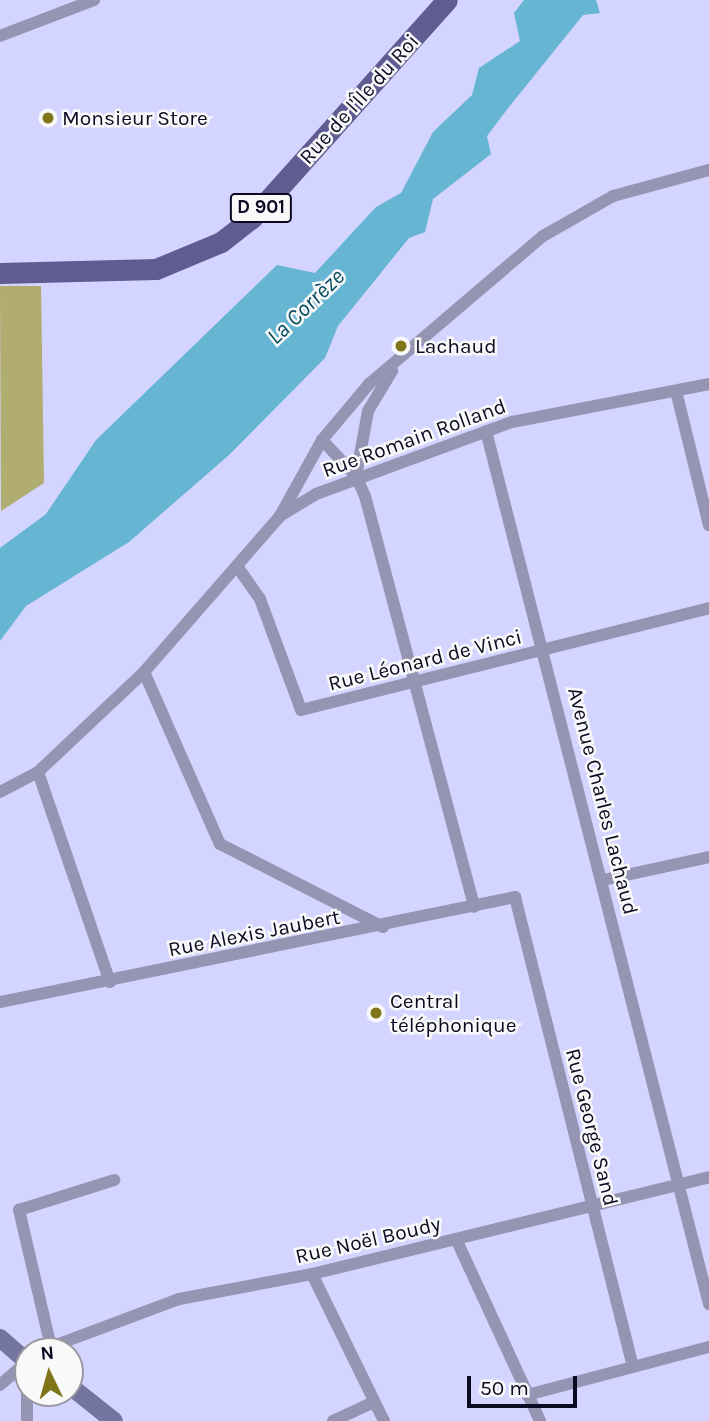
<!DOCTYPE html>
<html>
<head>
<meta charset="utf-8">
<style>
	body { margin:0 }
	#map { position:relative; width:709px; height:1421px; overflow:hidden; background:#d3d4ff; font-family:Karla,sans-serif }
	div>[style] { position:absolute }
	.green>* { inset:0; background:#b1ac6f }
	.water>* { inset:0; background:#66b5d2 }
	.street>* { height:12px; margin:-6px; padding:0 6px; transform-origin:6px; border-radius:6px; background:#9595b3 }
	.secondary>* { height:18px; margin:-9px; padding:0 9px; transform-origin:9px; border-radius:9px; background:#7474a0 }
	.primary>* { height:21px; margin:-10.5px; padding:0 10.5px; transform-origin:10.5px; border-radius:10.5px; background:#5e5c91 }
	.dots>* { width:19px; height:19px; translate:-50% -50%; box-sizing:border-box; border:4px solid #f9f9f9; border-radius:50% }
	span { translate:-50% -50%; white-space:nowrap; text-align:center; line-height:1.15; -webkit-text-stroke:5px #f9f9f9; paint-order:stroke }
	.shield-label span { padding:2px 5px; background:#f9f9f9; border:2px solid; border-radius:5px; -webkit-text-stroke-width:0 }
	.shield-label { font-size:19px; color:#0c0a22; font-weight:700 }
	.street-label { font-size:21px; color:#0c0a22 }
	.poi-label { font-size:21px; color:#0c0a22 }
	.left { translate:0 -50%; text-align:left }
	.water-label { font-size:23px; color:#064d62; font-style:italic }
	.north { position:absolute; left:14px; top:1337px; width:70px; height:70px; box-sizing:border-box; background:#f9f9f9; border:2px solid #9a99a3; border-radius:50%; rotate:355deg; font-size:19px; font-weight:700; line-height:28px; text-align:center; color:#0c0a22 }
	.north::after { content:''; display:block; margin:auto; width:24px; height:32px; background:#7e7619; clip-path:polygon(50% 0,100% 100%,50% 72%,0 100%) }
	.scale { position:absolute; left:467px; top:1376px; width:110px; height:32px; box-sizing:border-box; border:4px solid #0c0a22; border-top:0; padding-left:9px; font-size:21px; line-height:24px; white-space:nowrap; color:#0c0a22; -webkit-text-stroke:5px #f9f9f9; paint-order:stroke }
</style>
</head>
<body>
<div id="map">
	<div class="green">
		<i style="clip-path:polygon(0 286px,41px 286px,44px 483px,1px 511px)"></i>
	</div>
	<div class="water">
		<i style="clip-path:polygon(524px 0,596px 0,600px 13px,583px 15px,509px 107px,487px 136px,491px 154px,433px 199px,425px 232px,409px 238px,338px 326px,325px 358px,229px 455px,129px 542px,26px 606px,0 641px,0 548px,46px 514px,96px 440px,277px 265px,315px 273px,376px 207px,401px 193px,433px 132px,472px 95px,479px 68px,520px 41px,514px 13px)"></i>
	</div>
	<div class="street">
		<i style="left:0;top:36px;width:101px;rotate:-21deg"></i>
		<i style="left:676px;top:391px;width:138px;rotate:76.2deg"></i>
		<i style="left:486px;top:431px;width:901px;rotate:75.67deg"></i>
		<i style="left:322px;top:440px;width:50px;rotate:46.6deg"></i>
		<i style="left:356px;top:476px;width:22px;rotate:66deg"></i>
		<i style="left:365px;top:496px;width:425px;rotate:75.1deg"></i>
		<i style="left:356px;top:476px;width:66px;rotate:-79.5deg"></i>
		<i style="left:368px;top:411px;width:47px;rotate:-59deg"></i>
		<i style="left:280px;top:516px;width:87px;rotate:-61.1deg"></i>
		<i style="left:322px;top:440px;width:73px;rotate:-50deg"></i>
		<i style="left:369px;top:384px;width:228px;rotate:-40.4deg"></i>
		<i style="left:543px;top:236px;width:81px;rotate:-29.7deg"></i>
		<i style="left:613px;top:196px;width:99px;rotate:-15.2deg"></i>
		<i style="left:239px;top:569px;width:37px;rotate:55deg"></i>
		<i style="left:260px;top:599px;width:118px;rotate:69.7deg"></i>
		<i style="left:301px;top:710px;width:421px;rotate:-14deg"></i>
		<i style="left:144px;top:672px;width:188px;rotate:66.2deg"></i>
		<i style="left:220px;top:844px;width:183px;rotate:27deg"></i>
		<i style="left:38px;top:772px;width:222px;rotate:71.1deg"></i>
		<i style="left:0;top:792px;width:43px;rotate:-27.8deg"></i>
		<i style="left:38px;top:772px;width:146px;rotate:-43.3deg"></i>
		<i style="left:144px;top:672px;width:207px;rotate:-48.9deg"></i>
		<i style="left:280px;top:516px;width:42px;rotate:-31.4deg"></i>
		<i style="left:316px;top:494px;width:209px;rotate:-20.2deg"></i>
		<i style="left:512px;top:422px;width:201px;rotate:-10.9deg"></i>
		<i style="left:603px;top:880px;width:108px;rotate:-12.2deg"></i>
		<i style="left:0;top:1002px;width:526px;rotate:-11.52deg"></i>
		<i style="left:515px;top:897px;width:484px;rotate:75.9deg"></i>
		<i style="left:456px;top:1239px;width:200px;rotate:65.2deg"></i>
		<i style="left:312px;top:1274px;width:164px;rotate:63.9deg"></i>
		<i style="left:50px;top:1343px;width:137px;rotate:-103.1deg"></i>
		<i style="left:19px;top:1210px;width:100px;rotate:-17.5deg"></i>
		<i style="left:40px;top:1351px;width:148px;rotate:-20.5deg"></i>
		<i style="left:179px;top:1299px;width:135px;rotate:-10.6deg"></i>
		<i style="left:312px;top:1274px;width:409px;rotate:-13.7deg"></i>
		<i style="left:0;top:1385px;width:37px;rotate:-41deg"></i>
		<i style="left:527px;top:1395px;width:188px;rotate:-14.8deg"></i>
		<i style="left:27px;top:1421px;width:60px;rotate:-90deg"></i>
		<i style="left:333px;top:1421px;width:45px;rotate:-24.9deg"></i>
	</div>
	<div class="secondary">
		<i style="left:0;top:1338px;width:37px;rotate:41deg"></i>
		<i style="left:70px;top:1386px;width:56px;rotate:38.5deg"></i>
	</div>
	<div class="primary">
		<i style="left:0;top:273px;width:156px;rotate:-1.5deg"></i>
		<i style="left:156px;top:269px;width:70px;rotate:-22.6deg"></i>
		<i style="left:221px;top:242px;width:39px;rotate:-38deg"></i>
		<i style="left:252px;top:218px;width:292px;rotate:-48.2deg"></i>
	</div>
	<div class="dots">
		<i style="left:48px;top:118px;background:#7e7619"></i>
		<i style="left:401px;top:346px;background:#7e7619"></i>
		<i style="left:376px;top:1013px;background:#7e7619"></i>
	</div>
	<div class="shield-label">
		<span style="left:261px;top:208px">D 901</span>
	</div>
	<div class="street-label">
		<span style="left:359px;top:99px;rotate:-48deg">Rue de l'Île du Roi</span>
		<span style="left:414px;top:438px;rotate:-20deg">Rue Romain Rolland</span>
		<span style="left:425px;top:660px;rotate:-14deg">Rue Léonard de Vinci</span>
		<span style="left:603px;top:801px;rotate:76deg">Avenue Charles Lachaud</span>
		<span style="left:254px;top:933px;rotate:-11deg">Rue Alexis Jaubert</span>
		<span style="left:592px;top:1127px;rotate:76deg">Rue George Sand</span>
		<span style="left:368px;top:1240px;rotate:-13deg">Rue Noël Boudy</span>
	</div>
	<div class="poi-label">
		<span class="left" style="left:62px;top:118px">Monsieur Store</span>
		<span class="left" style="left:415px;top:346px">Lachaud</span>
		<span class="left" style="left:390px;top:1013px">Central<br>téléphonique</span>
	</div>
	<div class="water-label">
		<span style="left:306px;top:307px;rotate:-44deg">La Corrèze</span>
	</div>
	<div class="north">N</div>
	<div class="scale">50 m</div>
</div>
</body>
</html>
